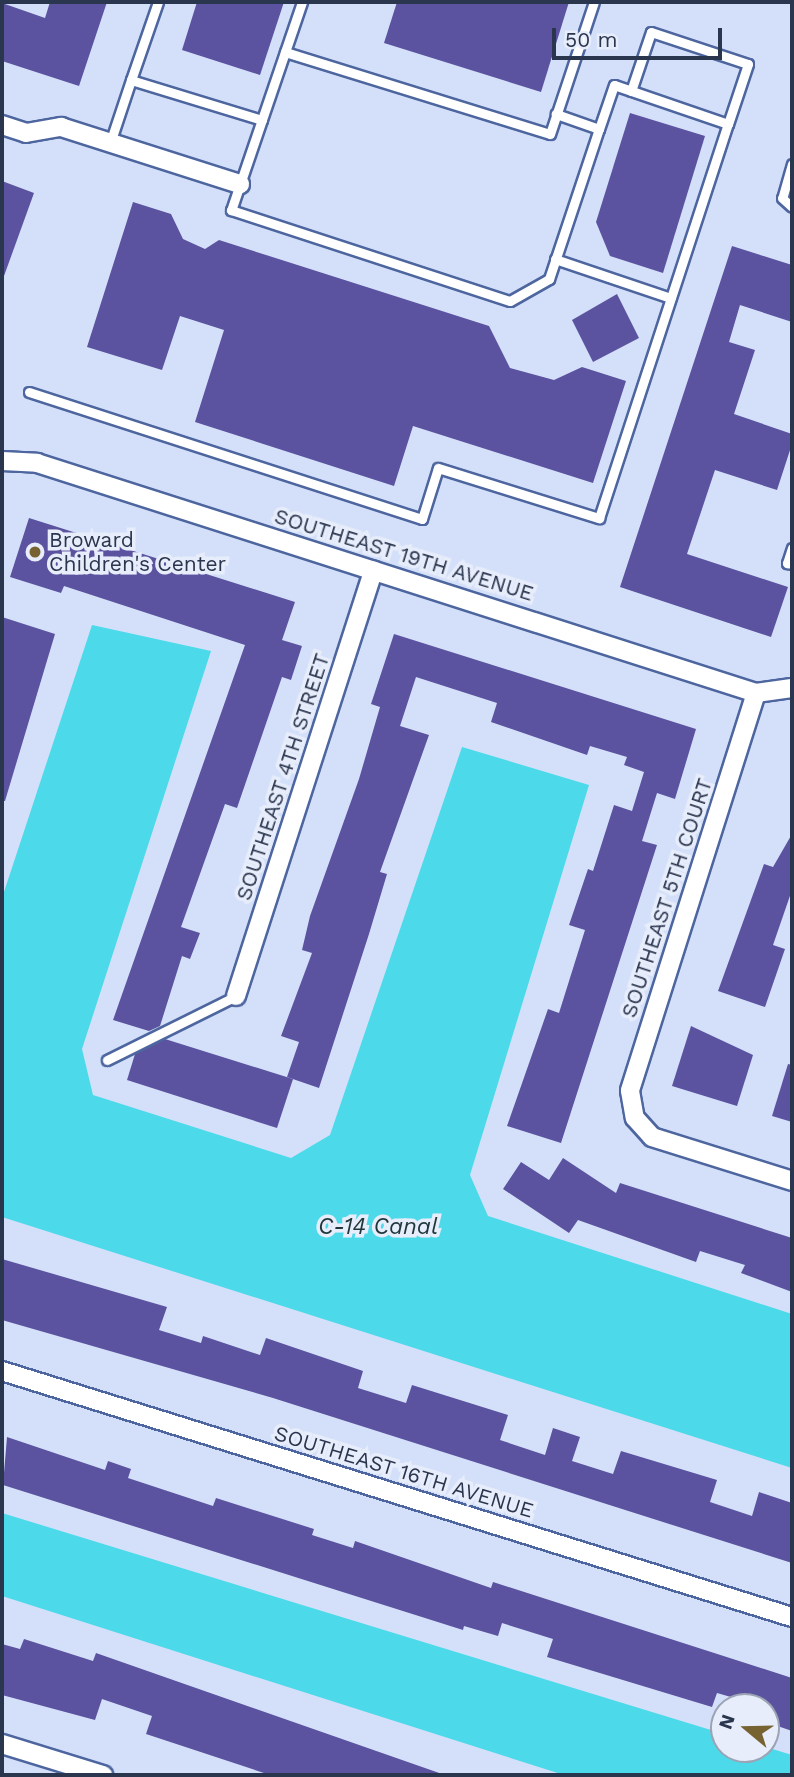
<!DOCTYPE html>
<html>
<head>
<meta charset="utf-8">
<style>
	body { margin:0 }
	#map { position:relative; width:794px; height:1777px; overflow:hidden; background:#d4e0fa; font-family:"Work Sans",sans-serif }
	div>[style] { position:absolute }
	.water>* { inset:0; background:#4cd9e9 }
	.building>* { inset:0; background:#5b539f }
	.roads { filter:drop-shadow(2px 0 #4e669f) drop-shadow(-2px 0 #4e669f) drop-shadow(0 2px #4e669f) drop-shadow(0 -2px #4e669f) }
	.service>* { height:9px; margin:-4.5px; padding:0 4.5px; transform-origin:4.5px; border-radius:4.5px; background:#fff }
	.minor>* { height:18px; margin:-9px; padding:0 9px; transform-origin:9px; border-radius:9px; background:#fff }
	.dots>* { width:19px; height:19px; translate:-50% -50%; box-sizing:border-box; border:4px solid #e7edfa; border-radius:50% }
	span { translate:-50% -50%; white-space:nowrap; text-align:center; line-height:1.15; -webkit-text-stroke:7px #e7edfa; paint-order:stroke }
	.poi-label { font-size:21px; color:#2a354e }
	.left { translate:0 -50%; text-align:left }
	.street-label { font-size:21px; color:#2a354e }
	.water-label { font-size:23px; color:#1e3639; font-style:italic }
	.frame { position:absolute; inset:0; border:4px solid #2a354e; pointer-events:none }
	.north { position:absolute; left:710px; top:1693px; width:70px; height:70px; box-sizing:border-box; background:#e7edfa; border:2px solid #9ba3b5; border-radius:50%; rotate:289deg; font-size:19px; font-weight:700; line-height:28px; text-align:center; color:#2a354e }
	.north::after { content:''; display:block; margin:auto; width:24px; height:32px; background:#776231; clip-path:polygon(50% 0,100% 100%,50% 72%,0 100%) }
	.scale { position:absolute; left:552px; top:28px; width:170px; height:32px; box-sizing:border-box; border:4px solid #2a354e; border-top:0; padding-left:9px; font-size:21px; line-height:24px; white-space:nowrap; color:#2a354e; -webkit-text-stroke:5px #e7edfa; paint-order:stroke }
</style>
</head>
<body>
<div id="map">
	<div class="water">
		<i style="clip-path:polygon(92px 625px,211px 651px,82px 1049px,93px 1095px,291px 1158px,330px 1135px,462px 747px,589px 785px,470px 1175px,488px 1216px,792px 1314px,792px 1468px,2px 1217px,2px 898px)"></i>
		<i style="clip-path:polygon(2px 1513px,724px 1734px,724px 1749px,766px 1747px,792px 1755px,792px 1775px,564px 1775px,2px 1596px)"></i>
	</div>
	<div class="building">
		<i style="clip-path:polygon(50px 2px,107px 2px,79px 86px,2px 61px,2px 3px,45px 18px)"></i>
		<i style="clip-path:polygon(197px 2px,284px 2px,260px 75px,182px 50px)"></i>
		<i style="clip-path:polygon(397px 2px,569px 2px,541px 92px,384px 43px)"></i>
		<i style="clip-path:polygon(630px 113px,705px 136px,663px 273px,610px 256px,596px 222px)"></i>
		<i style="clip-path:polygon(2px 181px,34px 193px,4px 276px,2px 276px)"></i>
		<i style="clip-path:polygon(133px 202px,171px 214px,183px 239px,205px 249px,219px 240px,489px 326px,510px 368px,554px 380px,582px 367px,626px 381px,593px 483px,413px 426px,394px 486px,195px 422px,224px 330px,180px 316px,162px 370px,87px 347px)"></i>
		<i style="clip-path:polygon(732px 246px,792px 265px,792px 322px,740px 305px,729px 342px,755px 350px,734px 414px,792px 434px,792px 444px,777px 490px,715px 470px,687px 554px,788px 587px,771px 637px,620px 587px)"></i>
		<i style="clip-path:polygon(617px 294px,639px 338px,593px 362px,572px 320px)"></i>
		<i style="clip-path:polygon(29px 518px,295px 602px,282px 640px,302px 646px,291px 680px,282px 677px,237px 808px,225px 804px,181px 927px,200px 933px,190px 959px,182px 956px,160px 1026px,149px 1031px,113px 1020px,245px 645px,64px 586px,61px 593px,10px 577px)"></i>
		<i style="clip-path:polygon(2px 617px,55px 634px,5px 801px,2px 801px)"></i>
		<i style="clip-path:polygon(394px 634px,696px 729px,675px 799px,657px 793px,642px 841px,657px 845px,561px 1143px,507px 1126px,548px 1009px,559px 1013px,585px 930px,569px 925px,588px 869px,593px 871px,614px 805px,632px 811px,644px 772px,624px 765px,627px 757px,590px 746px,587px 755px,491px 722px,497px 703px,416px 677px,400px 726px,429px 735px,380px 872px,387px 874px,369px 934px,319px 1088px,287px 1077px,299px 1042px,281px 1036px,312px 953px,302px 950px,310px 916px,359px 779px,380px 707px,371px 704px)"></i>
		<i style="clip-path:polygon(792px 834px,792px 890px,773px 945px,785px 949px,765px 1007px,718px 991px,764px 864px,773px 867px)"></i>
		<i style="clip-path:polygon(691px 1026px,753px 1055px,737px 1106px,672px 1086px)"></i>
		<i style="clip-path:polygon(165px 1039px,293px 1079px,277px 1128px,127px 1080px,135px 1054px)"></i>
		<i style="clip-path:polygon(788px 1064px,792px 1065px,792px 1122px,772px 1116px)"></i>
		<i style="clip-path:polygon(563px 1158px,616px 1193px,620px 1183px,792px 1238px,792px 1292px,741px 1273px,745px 1265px,700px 1251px,696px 1262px,578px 1220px,569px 1233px,503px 1189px,521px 1162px,549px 1180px)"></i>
		<i style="clip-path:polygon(2px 1259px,167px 1307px,159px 1330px,201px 1343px,203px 1336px,260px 1355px,266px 1338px,363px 1371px,358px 1388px,406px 1403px,412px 1385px,508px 1415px,500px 1440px,545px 1455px,553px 1428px,580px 1437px,572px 1461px,613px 1474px,621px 1451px,717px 1480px,710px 1502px,752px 1516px,759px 1492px,792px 1503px,792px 1563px,273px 1398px,2px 1320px)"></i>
		<i style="clip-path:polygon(7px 1437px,105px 1470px,108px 1461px,131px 1469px,128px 1478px,213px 1506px,216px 1498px,314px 1529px,312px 1535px,353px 1548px,355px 1541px,491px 1588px,493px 1582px,792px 1678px,792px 1731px,766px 1722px,766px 1707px,717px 1693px,712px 1707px,547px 1657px,553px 1639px,502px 1623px,498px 1636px,464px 1626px,463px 1630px,3px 1485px)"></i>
		<i style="clip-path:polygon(24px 1639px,93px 1661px,96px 1653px,445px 1775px,270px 1775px,146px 1734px,152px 1716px,102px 1699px,95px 1720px,2px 1695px,2px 1644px,20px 1649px)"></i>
	</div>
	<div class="roads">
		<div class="service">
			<i style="left:302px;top:2px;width:220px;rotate:108.8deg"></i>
			<i style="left:231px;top:210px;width:293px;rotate:18.1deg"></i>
			<i style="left:510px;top:301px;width:45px;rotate:-29.4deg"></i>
			<i style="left:549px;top:279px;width:158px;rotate:-71.6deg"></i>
			<i style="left:599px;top:129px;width:46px;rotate:-160.8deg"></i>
			<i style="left:285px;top:52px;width:277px;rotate:17.2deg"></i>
			<i style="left:550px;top:134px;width:139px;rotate:-71.6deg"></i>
			<i style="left:131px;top:80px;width:83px;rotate:-70.9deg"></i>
			<i style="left:631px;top:91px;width:62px;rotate:-71.3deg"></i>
			<i style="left:651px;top:32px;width:102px;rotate:18.3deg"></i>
			<i style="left:748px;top:64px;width:63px;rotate:108.4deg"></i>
			<i style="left:110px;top:143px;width:66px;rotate:-71.6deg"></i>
			<i style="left:131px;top:80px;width:137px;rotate:17deg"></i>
			<i style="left:792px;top:164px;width:35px;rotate:106deg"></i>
			<i style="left:782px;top:198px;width:13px;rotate:42deg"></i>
			<i style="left:555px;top:259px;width:122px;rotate:18.6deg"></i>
			<i style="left:29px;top:392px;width:413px;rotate:17.9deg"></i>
			<i style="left:422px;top:519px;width:53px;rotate:-72.6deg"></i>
			<i style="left:438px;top:468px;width:169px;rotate:17.3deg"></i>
			<i style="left:599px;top:518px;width:415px;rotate:-71.9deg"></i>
			<i style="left:728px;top:124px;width:120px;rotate:-161.1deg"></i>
			<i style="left:614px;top:85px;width:46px;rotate:108.8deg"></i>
			<i style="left:792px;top:548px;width:16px;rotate:108deg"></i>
			<i style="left:787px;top:563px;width:5px;rotate:11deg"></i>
			<i style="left:107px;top:1060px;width:144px;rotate:-26.4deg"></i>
		</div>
		<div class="minor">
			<i style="left:2px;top:125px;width:25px;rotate:18deg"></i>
			<i style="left:26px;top:133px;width:36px;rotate:-10deg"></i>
			<i style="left:61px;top:127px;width:188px;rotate:17.7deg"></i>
			<i style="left:2px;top:461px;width:35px;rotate:3deg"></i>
			<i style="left:37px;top:463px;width:755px;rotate:17.74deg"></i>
			<i style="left:756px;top:693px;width:36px;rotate:-8deg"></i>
			<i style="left:756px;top:693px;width:417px;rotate:107.6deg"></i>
			<i style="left:630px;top:1091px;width:27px;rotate:80deg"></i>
			<i style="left:635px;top:1118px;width:25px;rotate:48deg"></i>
			<i style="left:652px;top:1137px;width:147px;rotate:17.4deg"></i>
			<i style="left:236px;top:996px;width:447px;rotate:-72.1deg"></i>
			<i style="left:2px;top:1371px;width:827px;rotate:17.3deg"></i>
			<i style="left:2px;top:1744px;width:106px;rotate:17.1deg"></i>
		</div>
	</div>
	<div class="dots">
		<i style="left:35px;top:552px;background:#776231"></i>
	</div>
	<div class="poi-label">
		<span class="left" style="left:49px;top:552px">Broward<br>Children's Center</span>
	</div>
	<div class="street-label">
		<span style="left:404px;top:555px;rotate:17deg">SOUTHEAST 19TH AVENUE</span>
		<span style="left:283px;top:777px;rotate:-72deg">SOUTHEAST 4TH STREET</span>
		<span style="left:667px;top:898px;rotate:-72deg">SOUTHEAST 5TH COURT</span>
		<span style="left:404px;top:1472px;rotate:17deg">SOUTHEAST 16TH AVENUE</span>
	</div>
	<div class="water-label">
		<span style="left:378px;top:1227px">C-14 Canal</span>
	</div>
	<div class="frame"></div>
	<div class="north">N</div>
	<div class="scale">50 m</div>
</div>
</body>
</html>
